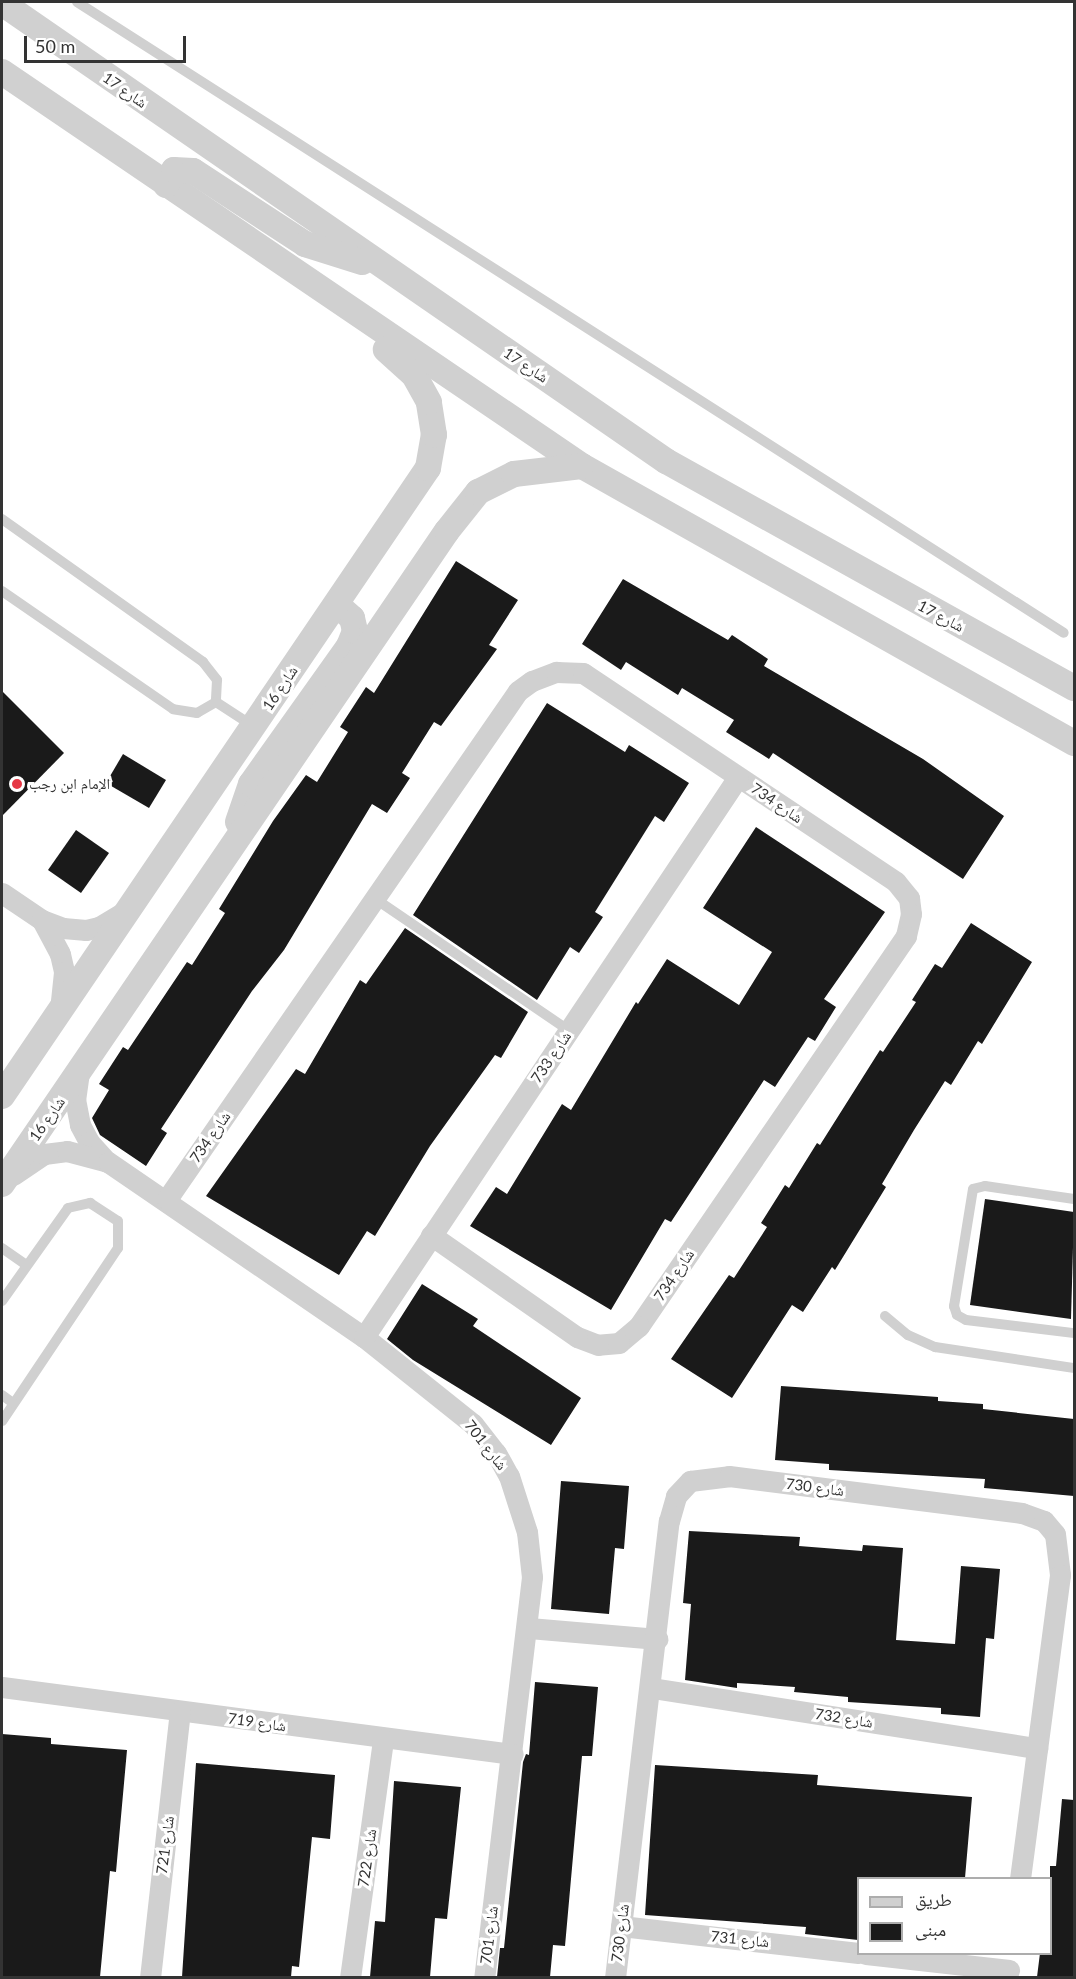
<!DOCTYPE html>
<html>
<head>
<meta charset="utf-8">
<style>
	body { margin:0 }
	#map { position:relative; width:1076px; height:1979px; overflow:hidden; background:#fff; font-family:Lato,"Noto Naskh Arabic",sans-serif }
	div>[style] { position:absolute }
	.building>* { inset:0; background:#1a1a1a }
	.service>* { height:10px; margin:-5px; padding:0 5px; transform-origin:5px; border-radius:5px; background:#d0d0d0 }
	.minor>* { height:21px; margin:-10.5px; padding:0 10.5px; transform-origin:10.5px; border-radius:10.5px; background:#d0d0d0 }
	.tertiary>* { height:26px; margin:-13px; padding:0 13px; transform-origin:13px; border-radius:13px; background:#d0d0d0 }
	.dots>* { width:16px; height:16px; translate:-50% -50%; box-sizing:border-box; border:3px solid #fff; border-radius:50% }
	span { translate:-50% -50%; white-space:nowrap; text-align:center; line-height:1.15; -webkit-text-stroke:6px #fff; paint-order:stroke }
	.street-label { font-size:15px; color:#333 }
	.poi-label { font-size:15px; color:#333 }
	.left { translate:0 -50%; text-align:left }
	.frame { position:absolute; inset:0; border:3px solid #333; pointer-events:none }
	.legend { position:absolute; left:857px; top:1877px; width:195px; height:78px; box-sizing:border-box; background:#fff; border:2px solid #adadad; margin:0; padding:8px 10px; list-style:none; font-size:18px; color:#333 }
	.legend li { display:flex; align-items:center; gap:12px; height:30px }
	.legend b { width:30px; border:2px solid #adadad }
	.scale { position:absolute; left:24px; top:36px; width:162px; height:27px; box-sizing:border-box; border:3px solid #333; border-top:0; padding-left:8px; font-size:18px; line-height:21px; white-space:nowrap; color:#333; -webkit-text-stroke:4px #fff; paint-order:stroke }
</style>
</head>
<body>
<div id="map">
	<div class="building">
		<i style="clip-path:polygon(456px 561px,518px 600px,489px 645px,497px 649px,441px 726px,434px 722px,402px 773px,410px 778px,387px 813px,372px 804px,284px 950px,252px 991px,161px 1129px,167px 1133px,146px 1166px,100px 1135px,92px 1118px,109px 1090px,99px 1084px,123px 1047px,128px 1050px,187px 962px,192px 965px,225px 913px,219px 909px,273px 821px,306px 775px,317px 782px,348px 732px,340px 727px,366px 687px,374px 693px)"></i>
		<i style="clip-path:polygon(623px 579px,728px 640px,732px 635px,768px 659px,764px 666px,923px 759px,1004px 816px,963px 879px,773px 753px,769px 759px,726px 732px,734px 720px,682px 688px,678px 695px,626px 662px,621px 670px,582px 644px)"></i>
		<i style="clip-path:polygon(2px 691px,64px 753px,2px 816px)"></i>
		<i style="clip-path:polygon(547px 703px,625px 752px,629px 745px,689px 783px,664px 822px,655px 816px,595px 912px,603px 917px,579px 953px,570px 947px,537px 1000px,413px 915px)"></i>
		<i style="clip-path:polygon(123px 754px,166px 780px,149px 808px,106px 783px)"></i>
		<i style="clip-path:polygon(756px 827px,885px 912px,824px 999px,836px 1007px,815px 1041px,808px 1037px,775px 1087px,764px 1080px,671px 1222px,665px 1219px,611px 1310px,470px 1226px,496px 1187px,507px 1194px,562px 1104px,571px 1110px,636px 1002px,638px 1004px,667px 959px,739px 1005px,772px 952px,703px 908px)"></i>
		<i style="clip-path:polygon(76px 830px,109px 853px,81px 893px,48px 870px)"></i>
		<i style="clip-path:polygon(971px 923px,1032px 962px,982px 1044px,978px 1041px,951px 1085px,945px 1081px,914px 1130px,882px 1184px,886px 1187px,835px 1270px,832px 1267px,803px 1312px,792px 1305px,732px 1398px,671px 1359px,729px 1275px,734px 1278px,767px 1227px,761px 1223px,785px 1185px,789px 1188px,817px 1143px,820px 1145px,880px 1050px,883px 1052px,916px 1002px,912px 1000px,935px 964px,942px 968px)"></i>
		<i style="clip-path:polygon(405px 928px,528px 1012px,501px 1058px,495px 1055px,430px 1146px,375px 1236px,367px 1231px,339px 1275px,206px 1196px,296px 1069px,305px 1074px,360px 980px,366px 984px)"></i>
		<i style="clip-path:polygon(985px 1199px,1074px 1212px,1071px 1319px,970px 1305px)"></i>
		<i style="clip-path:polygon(422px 1284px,478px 1319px,473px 1326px,581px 1398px,551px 1445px,413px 1360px,387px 1339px)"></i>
		<i style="clip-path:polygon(781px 1386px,938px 1397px,938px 1401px,983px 1404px,983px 1409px,1074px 1419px,1074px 1496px,984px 1488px,985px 1479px,829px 1470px,829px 1464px,775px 1460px)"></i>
		<i style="clip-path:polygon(561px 1481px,629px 1486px,624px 1549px,615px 1548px,609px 1614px,551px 1609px)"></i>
		<i style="clip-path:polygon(689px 1531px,800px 1537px,799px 1546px,862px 1551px,863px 1545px,903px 1548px,896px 1640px,955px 1644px,961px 1566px,1000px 1569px,994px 1639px,986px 1638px,980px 1717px,941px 1714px,941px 1708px,848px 1702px,848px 1697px,794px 1692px,795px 1687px,737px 1683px,737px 1688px,685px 1680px,691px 1604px,683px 1603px)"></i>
		<i style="clip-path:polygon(535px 1682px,598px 1687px,592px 1756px,582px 1756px,565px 1946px,553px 1945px,550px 1977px,497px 1977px,500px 1948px,504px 1948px,523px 1762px,526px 1754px,529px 1755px)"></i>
		<i style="clip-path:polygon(2px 1734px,51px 1738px,51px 1744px,127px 1750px,116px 1872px,110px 1871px,100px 1977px,2px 1977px)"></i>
		<i style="clip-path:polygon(196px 1763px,335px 1775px,330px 1839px,312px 1837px,299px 1967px,292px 1966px,291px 1977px,182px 1977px)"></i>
		<i style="clip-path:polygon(655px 1765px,818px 1775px,817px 1785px,972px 1797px,965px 1878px,858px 1878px,858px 1940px,805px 1934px,806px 1927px,645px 1915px)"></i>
		<i style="clip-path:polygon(394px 1781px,461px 1787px,447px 1919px,435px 1918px,430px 1977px,370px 1977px,375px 1921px,385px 1922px)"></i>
		<i style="clip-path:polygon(1062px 1799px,1074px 1800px,1074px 1977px,1037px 1977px,1040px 1953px,1050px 1953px,1050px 1866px,1056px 1866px)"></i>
	</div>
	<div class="service">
		<i style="left:77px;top:2px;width:1171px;rotate:32.59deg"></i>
		<i style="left:2px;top:519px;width:247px;rotate:35.4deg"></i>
		<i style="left:203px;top:662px;width:23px;rotate:52deg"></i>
		<i style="left:217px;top:680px;width:22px;rotate:93deg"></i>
		<i style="left:216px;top:702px;width:22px;rotate:150deg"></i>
		<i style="left:197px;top:713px;width:24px;rotate:-171deg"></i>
		<i style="left:173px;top:709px;width:208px;rotate:-145.4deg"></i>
		<i style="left:216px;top:702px;width:44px;rotate:33deg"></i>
		<i style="left:374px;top:898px;width:235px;rotate:34.2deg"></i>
		<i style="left:1074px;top:1199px;width:90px;rotate:-171.7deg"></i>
		<i style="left:985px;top:1186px;width:12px;rotate:166deg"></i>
		<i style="left:973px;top:1189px;width:119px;rotate:99.2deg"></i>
		<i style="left:954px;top:1306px;width:9px;rotate:72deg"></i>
		<i style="left:957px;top:1315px;width:10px;rotate:29deg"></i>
		<i style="left:966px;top:1320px;width:109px;rotate:6.9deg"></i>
		<i style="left:2px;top:1248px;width:29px;rotate:35deg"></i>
		<i style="left:2px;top:1301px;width:114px;rotate:-54.6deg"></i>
		<i style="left:68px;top:1208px;width:23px;rotate:-13deg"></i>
		<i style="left:90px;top:1203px;width:33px;rotate:33deg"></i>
		<i style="left:118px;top:1221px;width:27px;rotate:90deg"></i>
		<i style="left:118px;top:1248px;width:208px;rotate:123.8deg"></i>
		<i style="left:885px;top:1316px;width:30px;rotate:40deg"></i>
		<i style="left:908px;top:1335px;width:30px;rotate:24deg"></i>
		<i style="left:935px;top:1347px;width:141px;rotate:8.6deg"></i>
		<i style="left:2px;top:1395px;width:14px;rotate:36deg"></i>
	</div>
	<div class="minor">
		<i style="left:2px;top:893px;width:48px;rotate:34deg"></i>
		<i style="left:42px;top:920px;width:22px;rotate:21deg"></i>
		<i style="left:63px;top:928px;width:23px;rotate:5deg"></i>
		<i style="left:86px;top:930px;width:13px;rotate:-13deg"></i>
		<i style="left:99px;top:927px;width:33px;rotate:-31deg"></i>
		<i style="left:42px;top:920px;width:38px;rotate:62deg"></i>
		<i style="left:60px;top:954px;width:18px;rotate:77deg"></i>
		<i style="left:64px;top:972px;width:36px;rotate:96deg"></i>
		<i style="left:79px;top:1072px;width:27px;rotate:98deg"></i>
		<i style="left:75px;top:1099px;width:26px;rotate:79deg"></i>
		<i style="left:80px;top:1125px;width:19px;rotate:62deg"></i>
		<i style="left:89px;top:1142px;width:27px;rotate:48deg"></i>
		<i style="left:13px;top:1175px;width:37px;rotate:-34deg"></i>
		<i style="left:44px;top:1154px;width:23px;rotate:-7deg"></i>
		<i style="left:67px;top:1151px;width:42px;rotate:15deg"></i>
		<i style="left:108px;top:1162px;width:310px;rotate:34.4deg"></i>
		<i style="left:364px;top:1337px;width:139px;rotate:38.6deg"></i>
		<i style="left:473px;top:1424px;width:37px;rotate:52deg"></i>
		<i style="left:496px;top:1453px;width:26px;rotate:61deg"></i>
		<i style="left:509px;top:1476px;width:59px;rotate:72.2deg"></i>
		<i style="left:527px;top:1532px;width:45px;rotate:83.7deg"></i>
		<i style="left:532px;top:1577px;width:404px;rotate:96.8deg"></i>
		<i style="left:167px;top:1199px;width:617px;rotate:-55.36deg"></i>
		<i style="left:518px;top:691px;width:17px;rotate:-36deg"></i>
		<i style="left:532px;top:681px;width:26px;rotate:-21deg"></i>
		<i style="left:556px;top:672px;width:27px;rotate:2deg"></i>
		<i style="left:583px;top:673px;width:376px;rotate:33.7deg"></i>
		<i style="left:896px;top:882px;width:21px;rotate:51deg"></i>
		<i style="left:909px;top:898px;width:16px;rotate:83deg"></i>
		<i style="left:911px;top:914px;width:23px;rotate:103deg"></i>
		<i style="left:906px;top:936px;width:473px;rotate:124.4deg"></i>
		<i style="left:639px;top:1326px;width:26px;rotate:140deg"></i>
		<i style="left:619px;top:1343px;width:21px;rotate:175deg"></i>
		<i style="left:598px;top:1345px;width:22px;rotate:-159deg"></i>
		<i style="left:577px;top:1337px;width:178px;rotate:-145.1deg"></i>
		<i style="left:364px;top:1337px;width:673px;rotate:-56.26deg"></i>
		<i style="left:529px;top:1628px;width:129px;rotate:4.9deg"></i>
		<i style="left:2px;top:1687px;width:515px;rotate:7.47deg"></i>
		<i style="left:652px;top:1688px;width:390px;rotate:8.9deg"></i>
		<i style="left:621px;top:1926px;width:239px;rotate:6.5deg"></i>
		<i style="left:866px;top:1954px;width:144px;rotate:6.4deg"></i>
		<i style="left:150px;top:1978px;width:268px;rotate:-83.6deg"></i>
		<i style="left:350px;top:1978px;width:241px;rotate:-82.1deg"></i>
		<i style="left:615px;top:1978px;width:460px;rotate:-83.3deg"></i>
		<i style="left:669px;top:1521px;width:26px;rotate:-74deg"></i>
		<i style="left:676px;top:1496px;width:21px;rotate:-47deg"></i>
		<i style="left:690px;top:1481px;width:39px;rotate:-7deg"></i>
		<i style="left:729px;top:1476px;width:295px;rotate:7.2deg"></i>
		<i style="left:1022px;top:1513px;width:23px;rotate:20deg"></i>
		<i style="left:1044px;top:1521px;width:17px;rotate:50deg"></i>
		<i style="left:1055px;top:1534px;width:41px;rotate:83deg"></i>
		<i style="left:1060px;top:1575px;width:306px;rotate:97.5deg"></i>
	</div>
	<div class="tertiary">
		<i style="left:2px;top:3px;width:807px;rotate:34.6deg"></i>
		<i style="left:666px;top:461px;width:467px;rotate:29.1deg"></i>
		<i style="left:2px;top:72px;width:701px;rotate:34.19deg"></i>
		<i style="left:582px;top:466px;width:565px;rotate:29.38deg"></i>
		<i style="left:166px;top:185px;width:17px;rotate:-62deg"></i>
		<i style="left:174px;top:170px;width:19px;rotate:3deg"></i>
		<i style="left:193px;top:171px;width:134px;rotate:33.1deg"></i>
		<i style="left:305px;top:244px;width:60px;rotate:17.5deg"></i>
		<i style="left:238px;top:822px;width:40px;rotate:-71.1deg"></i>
		<i style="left:251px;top:784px;width:169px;rotate:-54.6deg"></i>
		<i style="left:349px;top:646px;width:16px;rotate:-68deg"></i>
		<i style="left:355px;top:631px;width:13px;rotate:-103deg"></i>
		<i style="left:352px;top:618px;width:20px;rotate:-139deg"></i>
		<i style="left:2px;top:1096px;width:759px;rotate:-55.85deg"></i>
		<i style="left:428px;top:468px;width:34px;rotate:-80deg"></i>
		<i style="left:434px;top:435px;width:33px;rotate:-99deg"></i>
		<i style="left:429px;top:402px;width:31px;rotate:-119deg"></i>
		<i style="left:414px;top:375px;width:38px;rotate:-138deg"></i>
		<i style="left:2px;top:1184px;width:790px;rotate:-55.73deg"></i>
		<i style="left:447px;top:531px;width:50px;rotate:-51.5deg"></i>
		<i style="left:478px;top:492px;width:40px;rotate:-26.6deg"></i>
		<i style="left:514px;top:474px;width:68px;rotate:-6.7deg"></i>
	</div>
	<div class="dots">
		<i style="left:17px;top:784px;background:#e63946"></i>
	</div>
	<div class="street-label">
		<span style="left:125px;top:90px;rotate:35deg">شارع 17</span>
		<span style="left:526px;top:365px;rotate:34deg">شارع 17</span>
		<span style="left:941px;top:616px;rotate:28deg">شارع 17</span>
		<span style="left:280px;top:688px;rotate:-56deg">شارع 16</span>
		<span style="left:777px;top:803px;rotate:34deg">شارع 734</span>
		<span style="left:551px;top:1057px;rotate:-56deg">شارع 733</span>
		<span style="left:47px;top:1119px;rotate:-55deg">شارع 16</span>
		<span style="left:210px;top:1137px;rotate:-55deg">شارع 734</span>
		<span style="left:674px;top:1275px;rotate:-56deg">شارع 734</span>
		<span style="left:486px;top:1445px;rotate:52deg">شارع 701</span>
		<span style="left:815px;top:1487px;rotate:7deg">شارع 730</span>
		<span style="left:844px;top:1718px;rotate:9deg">شارع 732</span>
		<span style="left:257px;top:1722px;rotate:8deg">شارع 719</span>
		<span style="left:165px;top:1845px;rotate:-83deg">شارع 721</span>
		<span style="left:367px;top:1858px;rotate:-82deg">شارع 722</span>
		<span style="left:620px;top:1933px;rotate:-83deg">شارع 730</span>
		<span style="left:489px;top:1935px;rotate:-83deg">شارع 701</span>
		<span style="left:740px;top:1939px;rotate:6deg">شارع 731</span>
	</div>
	<div class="poi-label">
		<span class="left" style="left:29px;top:784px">الإمام ابن رجب</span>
	</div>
	<div class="frame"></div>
	<ul class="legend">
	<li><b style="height:8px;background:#d0d0d0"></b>طريق</li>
	<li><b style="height:16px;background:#1a1a1a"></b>مبنى</li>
	</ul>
	<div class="scale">50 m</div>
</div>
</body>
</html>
